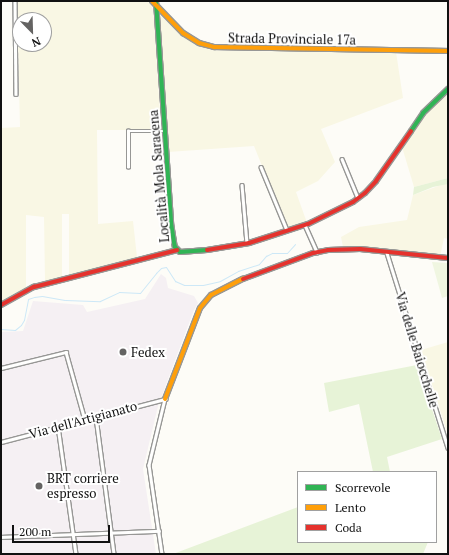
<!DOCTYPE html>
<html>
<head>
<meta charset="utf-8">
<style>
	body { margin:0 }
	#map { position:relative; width:449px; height:555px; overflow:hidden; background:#fdfcf7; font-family:"PT Serif",serif }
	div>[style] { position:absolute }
	.industrial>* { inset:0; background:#f5f0f3 }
	.farmland>* { inset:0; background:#f9f7e4 }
	.green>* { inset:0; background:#e7f3d7 }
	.pitch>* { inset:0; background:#f0f6e1 }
	.stream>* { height:1px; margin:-0.5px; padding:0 0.5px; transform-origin:0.5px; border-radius:0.5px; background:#cde8f7 }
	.roads { filter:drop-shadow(1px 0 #979795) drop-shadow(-1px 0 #979795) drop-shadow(0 1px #979795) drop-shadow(0 -1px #979795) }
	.street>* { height:2.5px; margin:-1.25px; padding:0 1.25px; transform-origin:1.25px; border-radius:1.25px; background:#fffffe }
	.fast>* { height:4px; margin:-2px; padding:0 2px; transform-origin:2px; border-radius:2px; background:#30b455 }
	.slow>* { height:4px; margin:-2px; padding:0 2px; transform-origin:2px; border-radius:2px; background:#ff9f0a }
	.jam>* { height:4px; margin:-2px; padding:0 2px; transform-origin:2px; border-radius:2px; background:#e5322d }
	.dots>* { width:11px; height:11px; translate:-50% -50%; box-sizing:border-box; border:2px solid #fff; border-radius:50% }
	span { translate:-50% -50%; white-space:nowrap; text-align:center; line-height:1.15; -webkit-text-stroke:4px #fff; paint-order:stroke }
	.street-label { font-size:13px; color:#111 }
	.poi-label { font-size:13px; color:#111 }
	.left { translate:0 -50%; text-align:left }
	.frame { position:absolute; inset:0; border:2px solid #111; pointer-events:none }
	.legend { position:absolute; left:297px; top:471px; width:140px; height:72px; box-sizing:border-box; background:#fff; border:1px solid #a0a0a0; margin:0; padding:5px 7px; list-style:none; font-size:12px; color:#111 }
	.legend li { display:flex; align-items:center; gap:8px; height:20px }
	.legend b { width:20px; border:1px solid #a0a0a0 }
	.north { position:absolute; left:12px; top:12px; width:40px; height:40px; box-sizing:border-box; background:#fff; border:1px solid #a0a0a0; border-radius:50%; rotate:157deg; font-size:11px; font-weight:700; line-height:16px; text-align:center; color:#111 }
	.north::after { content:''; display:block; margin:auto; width:14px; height:18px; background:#646362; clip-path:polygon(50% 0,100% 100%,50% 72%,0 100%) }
	.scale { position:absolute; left:12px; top:525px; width:98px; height:18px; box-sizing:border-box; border:2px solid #111; border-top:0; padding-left:5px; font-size:12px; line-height:14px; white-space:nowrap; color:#111; -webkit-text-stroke:3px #fff; paint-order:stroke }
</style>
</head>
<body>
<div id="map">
	<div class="industrial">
		<i style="clip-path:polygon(161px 274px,166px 278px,168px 288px,194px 296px,198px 303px,194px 310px,158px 406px,143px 469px,156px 554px,1px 554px,1px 332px,23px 331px,33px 301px,83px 305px,87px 312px,145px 299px)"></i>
	</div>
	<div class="farmland">
		<i style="clip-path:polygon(evenodd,17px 1px,148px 1px,152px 7px,154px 17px,161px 130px,97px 130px,98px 224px,133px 221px,137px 257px,69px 275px,69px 214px,62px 214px,62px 277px,45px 281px,44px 217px,26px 215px,26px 289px,1px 304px,1px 128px,20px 127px,17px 1px,20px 20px,44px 20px,44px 44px,20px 44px,20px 20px)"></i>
		<i style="clip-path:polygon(159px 14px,178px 32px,195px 44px,210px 50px,226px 51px,396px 52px,403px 98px,321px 129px,335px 162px,318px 181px,296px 192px,306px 220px,308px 221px,287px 228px,254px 146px,168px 152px)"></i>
		<i style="clip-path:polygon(448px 91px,448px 178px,414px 187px,402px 147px,422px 118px)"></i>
		<i style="clip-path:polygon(444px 184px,448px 184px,448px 239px,444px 238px,440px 257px,371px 248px,343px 247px,341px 237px,359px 227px,407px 220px,413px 195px)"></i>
		<i style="clip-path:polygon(448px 342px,448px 435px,421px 350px)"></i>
	</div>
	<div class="green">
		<i style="clip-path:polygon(448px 178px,448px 184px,433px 187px,413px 195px,414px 187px)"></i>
		<i style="clip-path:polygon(417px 365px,442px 439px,387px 457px,390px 472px,373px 472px,359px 404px,329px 412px,324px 383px)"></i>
		<i style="clip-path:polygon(298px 507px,298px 542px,428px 542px,423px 554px,173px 554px)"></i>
	</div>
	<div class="pitch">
		<i style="clip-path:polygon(432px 262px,448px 263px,448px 296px,442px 298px)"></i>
	</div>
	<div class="stream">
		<i style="left:1px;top:329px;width:14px;rotate:4deg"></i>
		<i style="left:15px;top:330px;width:8px;rotate:-40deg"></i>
		<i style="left:21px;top:325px;width:6px;rotate:-59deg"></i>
		<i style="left:24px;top:320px;width:21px;rotate:-79deg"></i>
		<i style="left:28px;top:299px;width:6px;rotate:-18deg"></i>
		<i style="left:34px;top:297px;width:8px;rotate:-7deg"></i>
		<i style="left:42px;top:296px;width:23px;rotate:10deg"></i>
		<i style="left:65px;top:300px;width:35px;rotate:2deg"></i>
		<i style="left:100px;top:301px;width:21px;rotate:-25deg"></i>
		<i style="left:119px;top:292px;width:21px;rotate:3deg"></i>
		<i style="left:140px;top:293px;width:26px;rotate:-51deg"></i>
		<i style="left:156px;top:273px;width:7px;rotate:-45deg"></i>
		<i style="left:161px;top:268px;width:5px;rotate:-11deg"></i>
		<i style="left:166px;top:267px;width:17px;rotate:57deg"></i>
		<i style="left:175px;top:281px;width:10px;rotate:24deg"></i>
		<i style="left:184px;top:285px;width:19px"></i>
		<i style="left:203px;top:285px;width:17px;rotate:-13deg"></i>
		<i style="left:220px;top:281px;width:21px;rotate:-29deg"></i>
		<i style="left:238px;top:271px;width:22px;rotate:-18deg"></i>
		<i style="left:259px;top:264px;width:11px;rotate:-49deg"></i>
		<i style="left:266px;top:256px;width:7px;rotate:-27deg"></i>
		<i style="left:272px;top:253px;width:15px"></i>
		<i style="left:287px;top:253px;width:12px;rotate:-48deg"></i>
	</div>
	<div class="roads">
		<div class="street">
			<i style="left:15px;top:1px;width:93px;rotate:89.4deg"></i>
			<i style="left:342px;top:159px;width:42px;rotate:67.7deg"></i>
			<i style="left:128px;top:167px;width:36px;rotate:-90deg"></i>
			<i style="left:128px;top:131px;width:37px"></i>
			<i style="left:261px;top:167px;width:68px;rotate:67.6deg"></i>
			<i style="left:242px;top:185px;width:58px;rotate:85.1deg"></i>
			<i style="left:305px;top:225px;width:30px;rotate:66deg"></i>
			<i style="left:387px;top:253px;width:204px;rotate:72.6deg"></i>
			<i style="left:1px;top:368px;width:67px;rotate:-13.8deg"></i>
			<i style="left:66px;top:352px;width:71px;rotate:74.4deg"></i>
			<i style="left:96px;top:417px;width:138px;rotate:82.5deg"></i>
			<i style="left:58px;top:426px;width:129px;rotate:82deg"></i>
			<i style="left:1px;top:442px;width:170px;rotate:-14.7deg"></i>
			<i style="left:165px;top:399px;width:68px;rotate:103.6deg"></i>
			<i style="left:149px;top:465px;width:90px;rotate:81.7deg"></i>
			<i style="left:1px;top:537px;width:158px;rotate:-2.2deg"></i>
		</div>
		<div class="fast">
			<i style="left:156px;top:1px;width:223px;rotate:86.1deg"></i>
			<i style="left:171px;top:223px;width:24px;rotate:81deg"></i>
			<i style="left:175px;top:247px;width:7px;rotate:45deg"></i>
			<i style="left:180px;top:252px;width:27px;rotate:-4deg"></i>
			<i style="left:411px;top:131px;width:22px;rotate:-56deg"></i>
			<i style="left:423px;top:113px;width:35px;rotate:-44deg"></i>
		</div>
		<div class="slow">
			<i style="left:152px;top:1px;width:45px;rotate:45.9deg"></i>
			<i style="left:183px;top:33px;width:19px;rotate:32deg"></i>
			<i style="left:199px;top:43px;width:16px;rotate:15deg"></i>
			<i style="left:214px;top:47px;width:234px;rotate:1deg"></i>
			<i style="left:165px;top:399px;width:97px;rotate:-69deg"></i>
			<i style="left:200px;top:308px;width:17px;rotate:-50deg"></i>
			<i style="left:211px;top:295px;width:36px;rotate:-27deg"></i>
		</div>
		<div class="jam">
			<i style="left:207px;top:250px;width:43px;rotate:-9.5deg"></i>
			<i style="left:249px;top:243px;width:62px;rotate:-17.9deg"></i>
			<i style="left:308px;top:224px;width:50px;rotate:-26.1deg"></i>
			<i style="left:353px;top:202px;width:15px;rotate:-37deg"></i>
			<i style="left:365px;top:193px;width:16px;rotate:-47deg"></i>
			<i style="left:376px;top:181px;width:61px;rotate:-55deg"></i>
			<i style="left:243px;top:279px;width:75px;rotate:-20.4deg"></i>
			<i style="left:313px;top:253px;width:15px;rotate:-11deg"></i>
			<i style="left:328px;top:250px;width:32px;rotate:-2deg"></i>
			<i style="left:360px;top:249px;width:88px;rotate:5.8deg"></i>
			<i style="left:1px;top:305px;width:38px;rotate:-29deg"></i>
			<i style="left:34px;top:287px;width:148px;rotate:-14.5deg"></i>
		</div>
	</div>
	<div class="dots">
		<i style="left:123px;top:352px;background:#646362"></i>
		<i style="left:39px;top:486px;background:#646362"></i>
	</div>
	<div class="street-label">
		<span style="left:292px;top:39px;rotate:1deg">Strada Provinciale 17a</span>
		<span style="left:159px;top:176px;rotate:-95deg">Località Mola Saracena</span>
		<span style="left:417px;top:350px;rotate:73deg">Via delle Baiocchelle</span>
		<span style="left:83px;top:420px;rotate:-15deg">Via dell'Artigianato</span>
	</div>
	<div class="poi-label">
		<span class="left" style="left:131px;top:352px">Fedex</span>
		<span class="left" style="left:47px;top:486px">BRT corriere<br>espresso</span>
	</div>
	<div class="frame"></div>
	<ul class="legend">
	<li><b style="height:5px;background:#30b455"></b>Scorrevole</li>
	<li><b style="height:5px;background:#ff9f0a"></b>Lento</li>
	<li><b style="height:5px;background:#e5322d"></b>Coda</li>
	</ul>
	<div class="north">N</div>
	<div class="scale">200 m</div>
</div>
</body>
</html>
